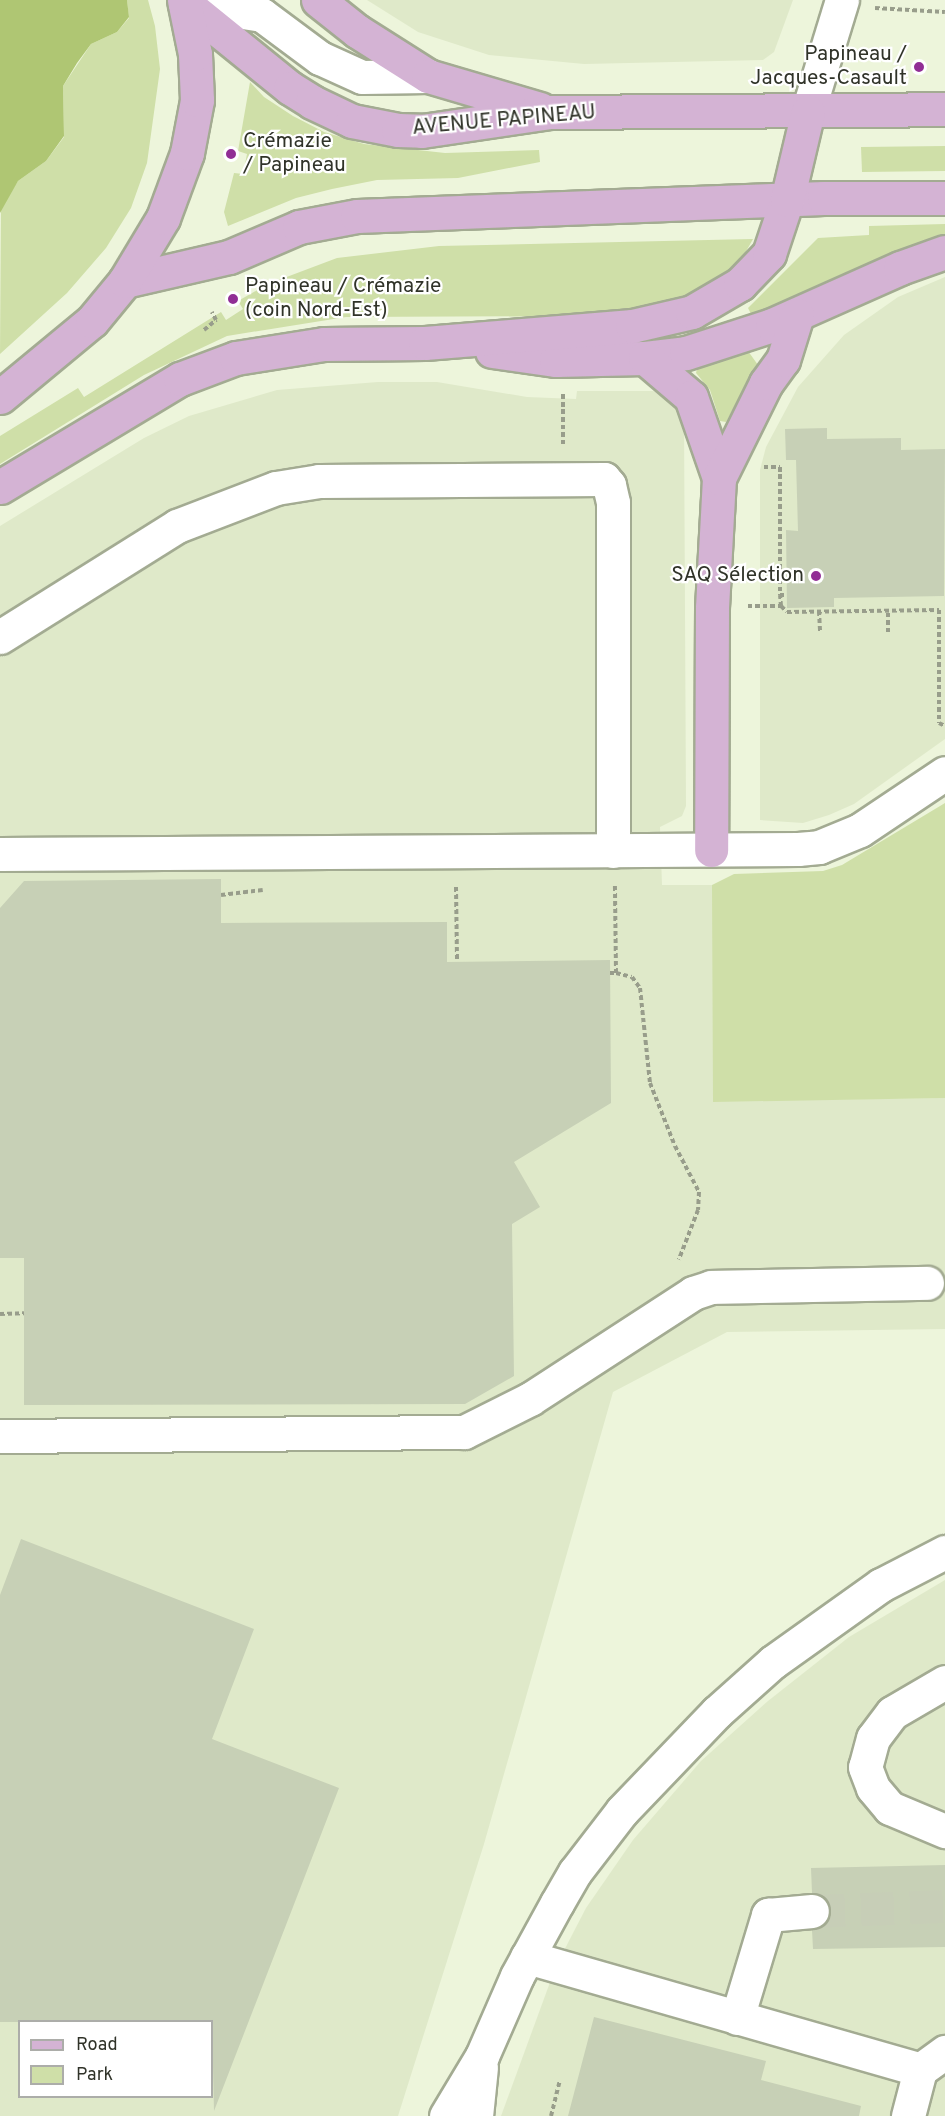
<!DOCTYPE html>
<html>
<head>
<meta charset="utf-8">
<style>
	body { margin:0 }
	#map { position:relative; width:945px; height:2116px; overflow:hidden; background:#edf5db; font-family:Overpass,sans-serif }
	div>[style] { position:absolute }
	.built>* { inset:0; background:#dfe9c9 }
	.green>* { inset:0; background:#cfdfa8 }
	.forest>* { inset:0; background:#afc673 }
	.building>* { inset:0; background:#c7d0b6 }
	.minor-tunnel>* { height:33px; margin-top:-16.5px; transform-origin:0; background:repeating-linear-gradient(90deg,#c7ceb7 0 33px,transparent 0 49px) }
	.path>* { height:4px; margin-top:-2px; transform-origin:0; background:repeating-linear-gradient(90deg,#989d8b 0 4.5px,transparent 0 7.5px) }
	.roads { filter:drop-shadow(2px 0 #a3ab92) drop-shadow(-2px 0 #a3ab92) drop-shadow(0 2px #a3ab92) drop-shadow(0 -2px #a3ab92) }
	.minor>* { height:33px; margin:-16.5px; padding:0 16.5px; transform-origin:16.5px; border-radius:16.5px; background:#fff }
	.major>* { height:33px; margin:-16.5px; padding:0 16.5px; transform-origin:16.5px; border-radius:16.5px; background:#d4b3d4 }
	.dots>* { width:16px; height:16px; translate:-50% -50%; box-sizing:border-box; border:3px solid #fff; border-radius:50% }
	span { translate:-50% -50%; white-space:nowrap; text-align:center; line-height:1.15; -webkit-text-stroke:4.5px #fff; paint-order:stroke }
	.poi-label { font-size:21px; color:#303329 }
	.right { translate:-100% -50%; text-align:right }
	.left { translate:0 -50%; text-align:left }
	.street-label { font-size:21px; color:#303329 }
	.legend { position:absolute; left:18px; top:2020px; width:195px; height:78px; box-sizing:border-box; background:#fff; border:2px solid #acada9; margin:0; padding:8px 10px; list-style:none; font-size:18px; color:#303329 }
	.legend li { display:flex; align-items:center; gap:12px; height:30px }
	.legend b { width:30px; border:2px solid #acada9 }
</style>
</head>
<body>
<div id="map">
	<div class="built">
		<i style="clip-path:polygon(367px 0,793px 0,774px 52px,763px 60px,584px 64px,489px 55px,418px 32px)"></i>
		<i style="clip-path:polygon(945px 277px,945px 739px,854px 804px,829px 815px,803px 823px,760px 820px,760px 470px,766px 447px,798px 387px,844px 335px,898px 297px)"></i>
		<i style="clip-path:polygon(evenodd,378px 382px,437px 382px,527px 397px,576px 399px,577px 391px,653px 391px,668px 397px,684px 416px,686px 806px,682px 816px,660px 827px,662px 885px,712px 885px,713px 888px,713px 1101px,945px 1098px,945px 1329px,727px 1332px,613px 1392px,484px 1844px,398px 2116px,0 2116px,0 526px,144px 438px,189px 416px,277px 390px,378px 382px,20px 2022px,212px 2022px,212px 2096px,20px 2096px,20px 2022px)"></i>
		<i style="clip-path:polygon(945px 1580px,945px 2116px,501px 2116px,556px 1966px,586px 1908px,633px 1840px,701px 1761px,768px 1701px,849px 1637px)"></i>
	</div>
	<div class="green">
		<i style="clip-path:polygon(127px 0,148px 0,155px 26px,160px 69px,147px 163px,131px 208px,106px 248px,67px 293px,0 354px,1px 206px,18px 181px,46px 161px,64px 137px,63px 86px,91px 44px,117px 32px,129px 18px)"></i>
		<i style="clip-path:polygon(250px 82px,264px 97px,293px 116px,324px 132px,364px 144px,445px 153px,539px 150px,540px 162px,458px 178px,377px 180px,332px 189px,296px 198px,228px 226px,224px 212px,234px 173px,243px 174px,247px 154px,238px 151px)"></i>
		<i style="clip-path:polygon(945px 146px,945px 171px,862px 172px,861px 147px)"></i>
		<i style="clip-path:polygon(945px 224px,945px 235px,879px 258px,752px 316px,748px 308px,818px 238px,869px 235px,869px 226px)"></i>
		<i style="clip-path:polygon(753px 239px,739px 264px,680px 302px,606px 316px,346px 317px,227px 336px,144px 375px,0 464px,0 436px,78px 388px,84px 397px,221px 312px,226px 320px,243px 309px,238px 301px,268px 284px,337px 258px,439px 246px)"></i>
		<i style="clip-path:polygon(748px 351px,758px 365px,726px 422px,720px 421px,710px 390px,696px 373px,698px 365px)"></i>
		<i style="clip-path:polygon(945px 803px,945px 1098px,713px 1102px,712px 885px,734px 874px,823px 871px,842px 865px)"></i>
	</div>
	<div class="forest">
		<i style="clip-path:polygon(0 0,127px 0,129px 17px,117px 32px,91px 44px,77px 63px,63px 86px,64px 136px,46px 161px,18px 181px,0 213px)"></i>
	</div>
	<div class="building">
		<i style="clip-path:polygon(827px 428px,827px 439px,901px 438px,901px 450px,945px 449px,944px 596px,834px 598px,834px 607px,787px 608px,786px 530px,798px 531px,796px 460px,786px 460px,785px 429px)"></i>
		<i style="clip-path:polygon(221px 879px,221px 923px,447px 922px,447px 962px,610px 960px,611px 1103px,514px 1162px,540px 1207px,512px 1224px,514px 1376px,465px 1404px,24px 1405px,24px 1258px,0 1258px,0 908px,24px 881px)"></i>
		<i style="clip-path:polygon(21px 1539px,254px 1629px,212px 1739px,339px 1788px,214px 2111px,212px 2022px,0 2022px,0 1595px)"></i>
		<i style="clip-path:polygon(945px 1865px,945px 1947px,813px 1949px,812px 1930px,823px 1926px,831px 1910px,827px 1900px,812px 1893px,811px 1868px)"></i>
		<i style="clip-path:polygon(594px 2017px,766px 2061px,761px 2080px,861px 2106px,859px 2116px,568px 2116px)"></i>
	</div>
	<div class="minor-tunnel">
		<i style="left:812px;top:1911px;width:133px;rotate:-2.2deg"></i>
	</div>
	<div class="path">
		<i style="left:875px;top:8px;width:70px;rotate:3.3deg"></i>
		<i style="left:204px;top:330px;width:16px;rotate:-40deg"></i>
		<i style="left:216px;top:320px;width:9px;rotate:-117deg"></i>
		<i style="left:563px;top:444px;width:50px;rotate:-90deg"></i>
		<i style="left:764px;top:467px;width:16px"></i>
		<i style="left:780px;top:467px;width:128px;rotate:90deg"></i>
		<i style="left:780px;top:595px;width:7px"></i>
		<i style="left:748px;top:606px;width:33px"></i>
		<i style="left:781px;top:606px;width:11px;rotate:-95deg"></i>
		<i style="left:781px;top:606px;width:8px;rotate:45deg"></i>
		<i style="left:787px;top:612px;width:152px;rotate:-0.8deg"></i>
		<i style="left:939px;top:610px;width:113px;rotate:90deg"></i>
		<i style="left:939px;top:723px;width:7px;rotate:27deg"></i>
		<i style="left:819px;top:611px;width:21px;rotate:87deg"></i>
		<i style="left:888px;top:632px;width:21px;rotate:-90deg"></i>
		<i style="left:456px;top:887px;width:74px;rotate:89.2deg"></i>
		<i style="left:221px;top:895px;width:42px;rotate:-6.8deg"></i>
		<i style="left:610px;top:973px;width:6px"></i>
		<i style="left:616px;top:973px;width:87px;rotate:-90.7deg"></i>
		<i style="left:616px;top:973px;width:16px;rotate:14deg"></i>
		<i style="left:632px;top:977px;width:14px;rotate:54deg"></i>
		<i style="left:640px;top:988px;width:96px;rotate:84deg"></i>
		<i style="left:650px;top:1083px;width:68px;rotate:68.4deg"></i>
		<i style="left:675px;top:1146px;width:52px;rotate:62.4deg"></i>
		<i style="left:699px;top:1192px;width:18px;rotate:93deg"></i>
		<i style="left:698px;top:1210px;width:53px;rotate:111.2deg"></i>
		<i style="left:0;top:1314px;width:24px;rotate:-2deg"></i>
		<i style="left:551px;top:2116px;width:37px;rotate:-76deg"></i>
	</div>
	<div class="roads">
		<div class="minor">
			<i style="left:185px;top:3px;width:78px;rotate:8.9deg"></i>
			<i style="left:262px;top:15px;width:72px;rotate:36.6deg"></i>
			<i style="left:320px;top:58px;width:46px;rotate:24.3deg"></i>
			<i style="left:362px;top:77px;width:66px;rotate:-0.9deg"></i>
			<i style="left:808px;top:111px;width:116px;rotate:-73deg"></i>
			<i style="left:0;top:637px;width:209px;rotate:-32.1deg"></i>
			<i style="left:177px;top:526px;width:106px;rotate:-21deg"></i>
			<i style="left:276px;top:488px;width:44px;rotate:-9.2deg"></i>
			<i style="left:319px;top:481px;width:285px;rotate:-0.4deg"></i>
			<i style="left:604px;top:479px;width:8px;rotate:50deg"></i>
			<i style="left:609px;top:485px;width:18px;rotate:77deg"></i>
			<i style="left:613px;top:503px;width:348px;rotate:90deg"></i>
			<i style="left:0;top:854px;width:798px;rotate:-0.36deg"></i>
			<i style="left:798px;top:849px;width:21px;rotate:-5deg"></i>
			<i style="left:819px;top:847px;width:44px;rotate:-22.5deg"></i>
			<i style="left:860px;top:830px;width:102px;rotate:-33.8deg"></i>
			<i style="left:0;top:1436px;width:464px;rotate:-0.5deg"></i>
			<i style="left:464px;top:1432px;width:74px;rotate:-26.6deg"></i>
			<i style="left:530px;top:1399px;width:194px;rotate:-33deg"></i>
			<i style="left:693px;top:1293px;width:19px;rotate:-18deg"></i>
			<i style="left:711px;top:1287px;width:216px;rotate:-1.1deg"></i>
			<i style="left:945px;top:1682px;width:61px;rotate:149.7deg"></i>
			<i style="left:892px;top:1713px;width:31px;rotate:127deg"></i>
			<i style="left:873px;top:1738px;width:30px;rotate:105deg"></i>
			<i style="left:865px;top:1767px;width:22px;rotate:69deg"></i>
			<i style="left:873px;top:1788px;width:26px;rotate:50deg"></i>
			<i style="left:890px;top:1808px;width:60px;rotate:22.7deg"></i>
			<i style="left:527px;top:1957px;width:409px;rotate:16deg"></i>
			<i style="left:920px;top:2070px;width:48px;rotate:104.6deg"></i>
			<i style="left:737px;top:2018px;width:108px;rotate:-73.2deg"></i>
			<i style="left:768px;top:1915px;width:44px;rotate:-5.2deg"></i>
			<i style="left:920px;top:2070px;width:31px;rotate:-36deg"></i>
			<i style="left:446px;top:2116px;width:70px;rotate:-59deg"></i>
			<i style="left:482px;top:2056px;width:87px;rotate:-66.4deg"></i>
			<i style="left:517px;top:1976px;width:83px;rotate:-61.3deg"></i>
			<i style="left:557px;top:1903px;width:36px;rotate:-60deg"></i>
			<i style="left:575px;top:1872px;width:77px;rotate:-52.4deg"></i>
			<i style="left:622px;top:1811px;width:137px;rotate:-46.2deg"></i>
			<i style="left:717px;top:1712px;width:75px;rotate:-41.8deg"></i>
			<i style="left:773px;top:1662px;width:133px;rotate:-35.5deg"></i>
			<i style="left:881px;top:1585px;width:72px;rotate:-27.3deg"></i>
			<i style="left:476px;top:2116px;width:49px;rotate:-84.2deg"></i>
		</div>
		<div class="major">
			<i style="left:318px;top:0;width:50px;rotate:38.5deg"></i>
			<i style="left:357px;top:31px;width:84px;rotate:32.4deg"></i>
			<i style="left:428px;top:76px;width:117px;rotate:16.4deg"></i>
			<i style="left:185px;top:3px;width:135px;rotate:39deg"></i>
			<i style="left:290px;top:88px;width:26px;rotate:32deg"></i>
			<i style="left:312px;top:102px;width:44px;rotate:25.4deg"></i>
			<i style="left:352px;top:121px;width:47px;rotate:11.1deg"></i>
			<i style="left:398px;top:130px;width:24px;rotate:2deg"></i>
			<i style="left:422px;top:131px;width:130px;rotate:-8.4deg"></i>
			<i style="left:551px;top:112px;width:394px;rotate:-0.4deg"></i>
			<i style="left:125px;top:281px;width:107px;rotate:-13deg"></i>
			<i style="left:229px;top:257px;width:76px;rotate:-23.2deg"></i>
			<i style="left:299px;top:227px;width:59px;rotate:-10.7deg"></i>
			<i style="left:357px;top:216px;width:467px;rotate:-2.2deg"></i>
			<i style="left:824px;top:198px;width:121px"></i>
			<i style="left:492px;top:351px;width:65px;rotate:8deg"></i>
			<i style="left:556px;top:360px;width:89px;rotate:-1.3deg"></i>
			<i style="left:645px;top:358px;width:41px;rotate:-7deg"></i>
			<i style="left:686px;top:353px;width:90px;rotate:-18deg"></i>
			<i style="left:772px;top:325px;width:140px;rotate:-24deg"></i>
			<i style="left:900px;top:268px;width:48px;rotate:-19.6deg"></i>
			<i style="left:645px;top:358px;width:60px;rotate:40.3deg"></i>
			<i style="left:691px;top:397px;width:86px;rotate:70.9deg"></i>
			<i style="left:719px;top:478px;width:130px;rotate:93.1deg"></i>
			<i style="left:712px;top:608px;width:242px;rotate:90.2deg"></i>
			<i style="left:0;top:397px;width:119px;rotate:-39.6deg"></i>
			<i style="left:92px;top:321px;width:52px;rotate:-50.5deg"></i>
			<i style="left:125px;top:281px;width:74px;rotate:-58.9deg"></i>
			<i style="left:163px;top:218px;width:69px;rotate:-69.7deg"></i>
			<i style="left:187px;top:153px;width:54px;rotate:-79.3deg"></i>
			<i style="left:197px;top:100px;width:46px;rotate:-92.5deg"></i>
			<i style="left:195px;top:54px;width:55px;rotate:-101.5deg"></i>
			<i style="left:719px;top:478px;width:106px;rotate:-63.7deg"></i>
			<i style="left:766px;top:383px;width:29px;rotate:-54deg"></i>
			<i style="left:783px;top:360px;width:47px;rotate:-72.7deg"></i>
			<i style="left:0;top:487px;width:210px;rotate:-31deg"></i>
			<i style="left:180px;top:379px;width:60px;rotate:-20.6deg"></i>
			<i style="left:236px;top:358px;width:89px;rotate:-9deg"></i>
			<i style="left:324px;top:344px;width:101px;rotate:-0.6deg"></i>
			<i style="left:425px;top:343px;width:208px;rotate:-4.7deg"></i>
			<i style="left:632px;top:326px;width:62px;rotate:-13.1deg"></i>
			<i style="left:692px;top:312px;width:56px;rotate:-30.3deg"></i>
			<i style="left:740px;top:284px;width:42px;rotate:-46deg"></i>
			<i style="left:769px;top:254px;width:57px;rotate:-71.6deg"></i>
			<i style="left:787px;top:200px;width:91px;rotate:-76.7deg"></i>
		</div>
	</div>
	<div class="dots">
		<i style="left:919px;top:67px;background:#912e95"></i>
		<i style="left:231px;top:154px;background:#912e95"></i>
		<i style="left:233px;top:299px;background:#912e95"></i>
		<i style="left:816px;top:576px;background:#912e95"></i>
	</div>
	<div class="poi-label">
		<span class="right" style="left:907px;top:67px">Papineau /<br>Jacques-Casault</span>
		<span class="left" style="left:243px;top:154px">Crémazie<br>/ Papineau</span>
		<span class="left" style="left:245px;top:299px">Papineau / Crémazie<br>(coin Nord-Est)</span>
		<span class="right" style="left:804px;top:576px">SAQ Sélection</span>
	</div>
	<div class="street-label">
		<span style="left:504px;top:121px;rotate:-5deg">AVENUE PAPINEAU</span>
	</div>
	<ul class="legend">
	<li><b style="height:8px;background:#d4b3d4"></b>Road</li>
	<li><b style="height:16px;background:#cfdfa8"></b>Park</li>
	</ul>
</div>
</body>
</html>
